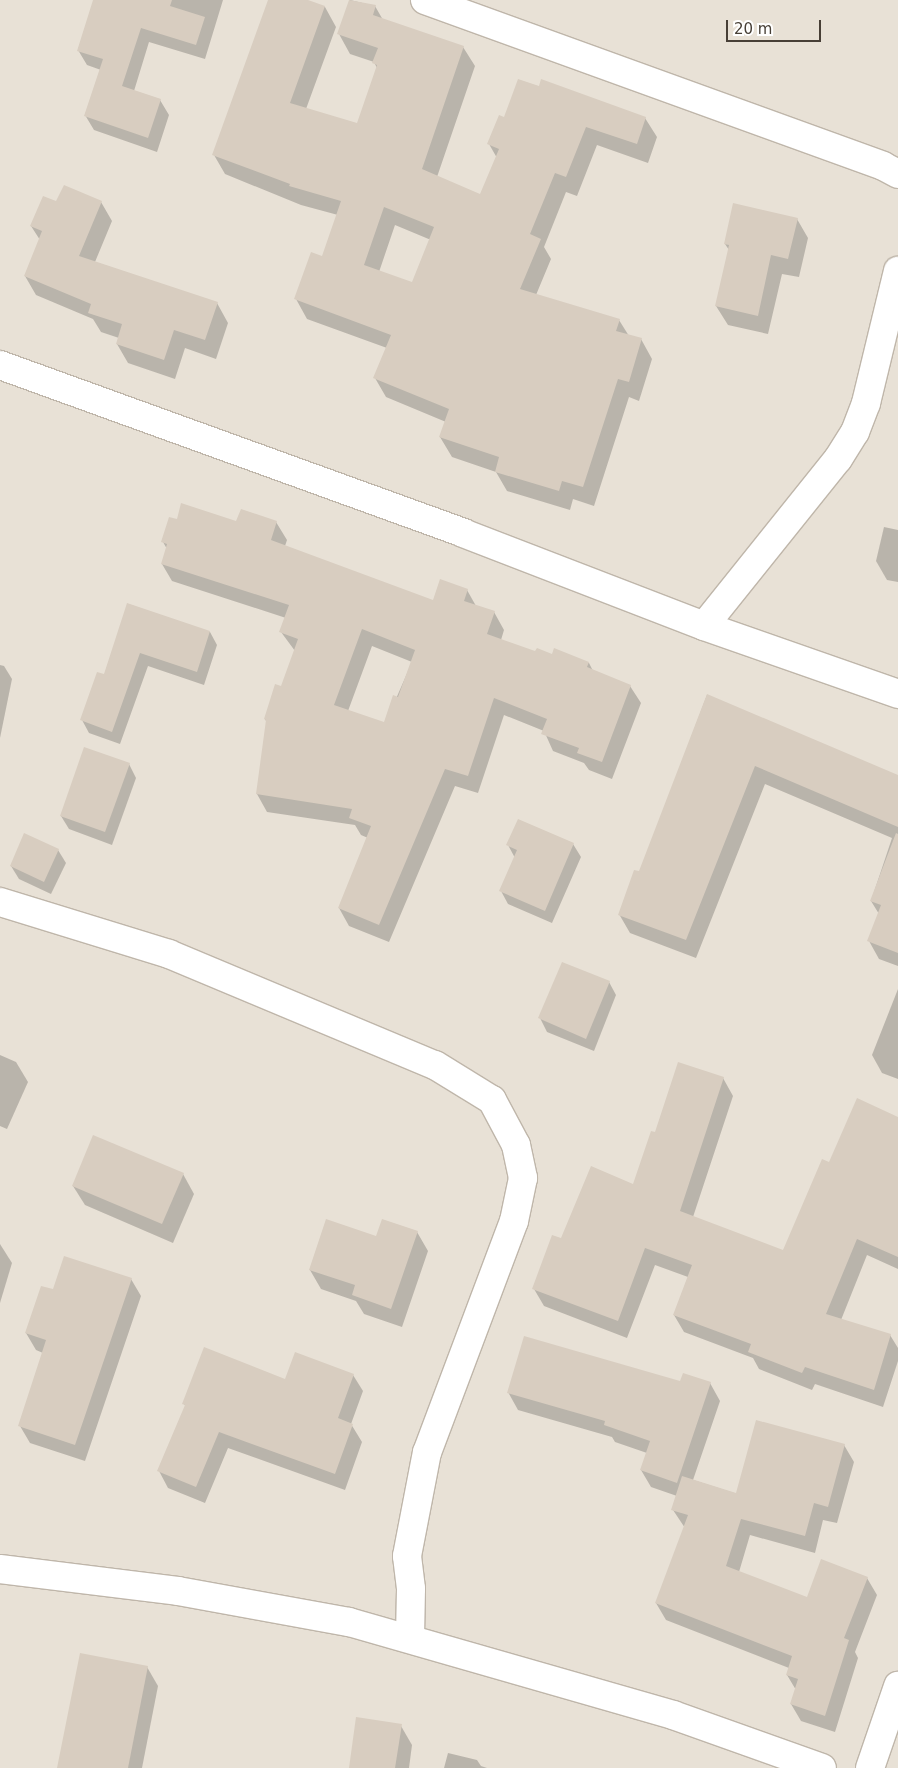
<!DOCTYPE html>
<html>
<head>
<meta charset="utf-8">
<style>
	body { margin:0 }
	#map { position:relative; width:898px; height:1768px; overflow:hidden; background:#f4efe8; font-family:"DejaVu Sans",sans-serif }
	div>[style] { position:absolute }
	.residential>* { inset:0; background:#e8e1d6 }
	.shadow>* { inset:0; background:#0003 }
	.building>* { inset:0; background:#d8cdc0 }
	.roads { filter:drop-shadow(1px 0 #bfb6aa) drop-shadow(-1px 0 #bfb6aa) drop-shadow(0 1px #bfb6aa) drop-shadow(0 -1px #bfb6aa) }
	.street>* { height:28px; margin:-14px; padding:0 14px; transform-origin:14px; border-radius:14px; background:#fff }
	span { translate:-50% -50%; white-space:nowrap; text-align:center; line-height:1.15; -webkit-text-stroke:4.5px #fff; paint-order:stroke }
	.scale { position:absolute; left:726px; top:20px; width:95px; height:22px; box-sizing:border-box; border:2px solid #473f36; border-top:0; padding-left:6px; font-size:15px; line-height:18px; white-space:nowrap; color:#473f36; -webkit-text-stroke:4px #fff; paint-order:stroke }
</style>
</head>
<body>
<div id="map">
	<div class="residential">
		<i style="clip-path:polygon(0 0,898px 0,898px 1768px,0 1768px)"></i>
	</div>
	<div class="shadow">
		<i style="clip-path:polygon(94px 0,223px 0,205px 59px,149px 42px,134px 91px,160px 100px,169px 115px,157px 152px,94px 130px,85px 115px,101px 70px,87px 65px,78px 50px)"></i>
		<i style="clip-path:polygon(evenodd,270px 0,304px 0,325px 7px,336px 27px,306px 109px,358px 124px,377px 68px,374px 62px,350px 54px,339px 34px,350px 0,375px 6px,383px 20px,463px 47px,475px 66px,437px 177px,481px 196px,497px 158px,489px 144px,505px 119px,645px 118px,657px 137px,648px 163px,597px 145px,577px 196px,566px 192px,544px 247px,551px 259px,536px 295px,619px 320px,629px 336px,641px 339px,652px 359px,639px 401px,629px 397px,594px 506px,573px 499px,570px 510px,507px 491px,496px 472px,452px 457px,440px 437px,446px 422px,386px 397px,375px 378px,387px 348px,307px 319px,296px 299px,323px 257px,338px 215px,301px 205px,225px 174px,214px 155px,270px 0,395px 225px,431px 240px,413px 284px,379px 272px,395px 225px)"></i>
		<i style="clip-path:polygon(101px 202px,112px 221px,95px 262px,217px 303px,228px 323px,216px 359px,185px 348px,175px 379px,128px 363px,117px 344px,119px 338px,101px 332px,93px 319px,36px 295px,25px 276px,40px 240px,31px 226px,57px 203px)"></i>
		<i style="clip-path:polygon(797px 219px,808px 238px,799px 277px,782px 274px,768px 334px,728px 325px,716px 306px,729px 250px,725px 244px)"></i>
		<i style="clip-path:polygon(evenodd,178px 521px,276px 522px,287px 540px,285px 546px,434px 602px,467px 590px,476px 606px,494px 612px,504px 630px,501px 640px,536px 653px,589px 663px,593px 671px,630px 686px,641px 703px,612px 779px,589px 770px,584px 763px,553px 751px,544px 731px,504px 715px,478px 793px,455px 786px,389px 942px,349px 926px,339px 908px,368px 838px,361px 835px,355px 825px,267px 812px,257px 794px,267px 723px,265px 719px,282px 688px,295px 651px,281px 632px,286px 618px,172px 581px,162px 564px,167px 549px,163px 542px,178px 521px,372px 646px,412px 662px,385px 724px,348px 711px,372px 646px)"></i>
		<i style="clip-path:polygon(884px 527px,898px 530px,898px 582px,887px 580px,876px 561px)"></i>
		<i style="clip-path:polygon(128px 604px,210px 632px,217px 645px,204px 685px,148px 666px,120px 744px,89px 733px,82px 720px,104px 676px)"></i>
		<i style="clip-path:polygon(0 665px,4px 666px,12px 679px,0 738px)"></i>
		<i style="clip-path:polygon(707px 695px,898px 776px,898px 966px,879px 959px,869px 941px,879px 914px,871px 901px,892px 838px,765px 784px,696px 958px,630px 933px,619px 914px,640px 873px)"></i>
		<i style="clip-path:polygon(129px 764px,136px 778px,112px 845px,69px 829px,61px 816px)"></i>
		<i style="clip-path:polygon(573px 844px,581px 857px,552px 923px,508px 904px,501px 891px,515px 858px,508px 845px)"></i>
		<i style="clip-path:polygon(58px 850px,66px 863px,51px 894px,19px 879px,11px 866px)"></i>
		<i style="clip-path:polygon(609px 982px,616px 995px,594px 1051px,547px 1032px,540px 1018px)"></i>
		<i style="clip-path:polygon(898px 989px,898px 1079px,882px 1073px,872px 1055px)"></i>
		<i style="clip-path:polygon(0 1055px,16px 1062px,28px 1082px,7px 1129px,0 1126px)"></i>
		<i style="clip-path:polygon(723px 1078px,733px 1096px,693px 1217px,783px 1251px,829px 1164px,898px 1118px,898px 1269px,867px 1255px,841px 1320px,890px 1335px,898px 1348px,898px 1361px,883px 1407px,815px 1384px,812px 1390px,759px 1369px,753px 1358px,684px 1332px,674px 1315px,688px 1277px,655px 1265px,627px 1338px,544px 1306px,534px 1289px,561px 1240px,634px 1185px,656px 1134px)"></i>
		<i style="clip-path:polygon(183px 1174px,194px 1194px,173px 1243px,85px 1205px,73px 1186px)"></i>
		<i style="clip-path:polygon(417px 1232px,428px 1251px,402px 1327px,364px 1314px,356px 1301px,321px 1289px,310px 1270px,377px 1238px)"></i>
		<i style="clip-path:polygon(0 1244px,12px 1263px,0 1303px)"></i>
		<i style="clip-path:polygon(131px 1279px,141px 1296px,85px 1461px,30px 1443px,20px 1426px,43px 1353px,36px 1350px,26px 1333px,54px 1291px)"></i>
		<i style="clip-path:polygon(353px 1375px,363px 1391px,351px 1424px,362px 1442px,345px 1490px,228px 1448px,205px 1503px,168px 1488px,159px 1471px,186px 1407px,184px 1404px,286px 1381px)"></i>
		<i style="clip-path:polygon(681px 1382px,710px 1383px,720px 1401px,693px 1480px,737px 1494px,844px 1445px,854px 1462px,837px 1523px,823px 1520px,815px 1553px,750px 1535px,739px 1572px,808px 1599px,867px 1578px,877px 1595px,855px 1652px,858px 1658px,835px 1732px,801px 1721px,791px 1704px,796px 1690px,787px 1675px,789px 1668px,666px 1620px,656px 1603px,685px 1528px,673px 1510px,677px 1496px,651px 1487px,641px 1470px,647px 1453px,615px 1442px,612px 1437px,518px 1410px,508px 1392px)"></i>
		<i style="clip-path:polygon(147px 1667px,158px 1686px,142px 1768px,59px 1768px)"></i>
		<i style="clip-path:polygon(401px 1726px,412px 1745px,409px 1768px,350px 1768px)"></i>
		<i style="clip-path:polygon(448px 1753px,477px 1760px,481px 1766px,487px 1768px,444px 1768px)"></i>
	</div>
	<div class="building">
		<i style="clip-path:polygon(93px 0,172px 0,170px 6px,205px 17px,196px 45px,141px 28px,122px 86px,161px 99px,148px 138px,84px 116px,103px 59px,77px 51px)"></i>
		<i style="clip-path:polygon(evenodd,268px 0,308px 0,325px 6px,290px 103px,357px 123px,377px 65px,372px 63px,378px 48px,337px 34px,349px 0,376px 5px,373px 15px,464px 46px,422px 169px,480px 194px,499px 149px,487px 144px,499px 115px,504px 117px,518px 79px,539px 86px,541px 79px,646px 117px,637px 144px,586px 127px,566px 177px,555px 173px,530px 234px,541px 239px,520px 289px,620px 319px,616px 331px,642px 338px,629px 382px,618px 379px,583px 487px,562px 481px,559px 491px,495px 472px,499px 457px,439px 437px,449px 409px,373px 378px,391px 335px,294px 299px,311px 252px,322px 256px,341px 201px,289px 186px,290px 184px,212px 155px,268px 0,384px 207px,434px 227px,412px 282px,364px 265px,384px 207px)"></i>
		<i style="clip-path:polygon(64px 185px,102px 201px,79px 256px,218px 302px,205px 340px,174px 330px,164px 360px,116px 344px,122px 324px,88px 313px,91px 304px,24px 276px,42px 231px,30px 226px,43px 196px,56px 201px)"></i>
		<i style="clip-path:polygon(733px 203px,798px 218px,788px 259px,771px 255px,758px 316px,715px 306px,729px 245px,724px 244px)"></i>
		<i style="clip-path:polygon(evenodd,181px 503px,236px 521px,241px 509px,277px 521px,271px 540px,433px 600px,440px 579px,468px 589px,464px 601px,495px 611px,487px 634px,535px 651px,537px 648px,552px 654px,554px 648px,589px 662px,587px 667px,631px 685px,602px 762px,577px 753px,579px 748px,541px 734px,547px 719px,494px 698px,468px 776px,445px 769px,379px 925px,338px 908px,371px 826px,349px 818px,352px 809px,256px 794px,266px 720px,264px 719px,275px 684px,281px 686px,298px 639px,279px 632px,289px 605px,161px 564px,167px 544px,161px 542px,169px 517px,177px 519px,181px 503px,362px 629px,415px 650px,398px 697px,393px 695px,384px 722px,334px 705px,362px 629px)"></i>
		<i style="clip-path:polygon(127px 603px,210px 631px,197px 672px,140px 653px,112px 732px,80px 720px,97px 672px,104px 674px)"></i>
		<i style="clip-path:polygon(707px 694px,898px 775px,898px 827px,755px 766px,686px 940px,618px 915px,634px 870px,639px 871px)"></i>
		<i style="clip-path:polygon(84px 747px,130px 763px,105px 832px,60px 816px)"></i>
		<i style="clip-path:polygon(518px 819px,574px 843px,545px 911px,499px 891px,517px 850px,506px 845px)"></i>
		<i style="clip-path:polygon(24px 833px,59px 849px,44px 882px,10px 866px)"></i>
		<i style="clip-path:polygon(896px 833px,898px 834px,898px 953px,867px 941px,881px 905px,870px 901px)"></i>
		<i style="clip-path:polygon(562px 962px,610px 981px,586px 1039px,538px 1018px)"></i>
		<i style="clip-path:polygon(678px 1062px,724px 1077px,680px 1211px,783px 1250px,822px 1159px,829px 1162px,857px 1098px,898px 1117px,898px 1257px,857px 1239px,826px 1314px,891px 1334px,874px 1390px,805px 1367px,802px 1373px,748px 1352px,751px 1344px,673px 1315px,692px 1265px,645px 1248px,618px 1321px,532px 1289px,552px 1235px,561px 1238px,591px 1166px,633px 1184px,651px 1131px,655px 1132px)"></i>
		<i style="clip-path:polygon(93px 1135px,184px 1173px,162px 1224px,72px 1186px)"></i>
		<i style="clip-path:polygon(326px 1219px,376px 1236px,382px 1219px,418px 1231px,391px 1309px,352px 1295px,355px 1285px,309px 1270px)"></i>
		<i style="clip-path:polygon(64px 1256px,132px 1278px,75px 1445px,18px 1426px,46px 1340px,25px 1333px,41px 1286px,53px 1289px)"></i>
		<i style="clip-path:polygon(524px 1336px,680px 1381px,683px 1373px,711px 1382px,677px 1483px,640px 1470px,650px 1441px,604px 1425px,605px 1421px,507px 1393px)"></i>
		<i style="clip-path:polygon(204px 1347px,285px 1379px,295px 1352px,354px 1374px,338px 1418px,353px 1424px,335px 1474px,219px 1432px,196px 1487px,157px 1471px,185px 1405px,182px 1404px)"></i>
		<i style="clip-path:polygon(756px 1420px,845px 1444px,828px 1507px,814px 1503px,805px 1536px,741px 1519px,726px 1566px,807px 1597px,821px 1559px,868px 1577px,844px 1638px,849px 1640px,825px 1716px,790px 1704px,798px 1679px,786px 1675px,792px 1656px,655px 1603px,688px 1515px,671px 1510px,682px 1476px,736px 1493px)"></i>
		<i style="clip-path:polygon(80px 1653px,148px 1666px,128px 1768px,57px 1768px)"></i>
		<i style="clip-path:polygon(356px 1717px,402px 1724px,395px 1768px,349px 1768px)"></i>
	</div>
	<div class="roads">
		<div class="street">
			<i style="left:425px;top:0;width:487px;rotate:19.9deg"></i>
			<i style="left:883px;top:166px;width:17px;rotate:28deg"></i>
			<i style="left:0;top:365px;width:493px;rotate:19.9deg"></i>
			<i style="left:463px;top:533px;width:258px;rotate:21.1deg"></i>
			<i style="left:704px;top:626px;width:206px;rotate:19.3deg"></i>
			<i style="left:704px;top:626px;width:214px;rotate:-51.3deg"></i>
			<i style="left:838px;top:459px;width:32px;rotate:-58deg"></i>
			<i style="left:855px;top:432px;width:31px;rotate:-69deg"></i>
			<i style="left:866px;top:403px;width:136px;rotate:-76.4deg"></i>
			<i style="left:0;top:902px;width:177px;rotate:17.1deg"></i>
			<i style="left:169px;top:954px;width:288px;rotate:22.7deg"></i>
			<i style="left:435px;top:1065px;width:67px;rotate:31.6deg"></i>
			<i style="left:492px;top:1100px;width:51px;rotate:61.9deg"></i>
			<i style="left:516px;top:1145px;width:34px;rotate:78deg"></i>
			<i style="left:523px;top:1178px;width:44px;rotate:101.8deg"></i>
			<i style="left:514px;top:1221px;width:247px;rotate:110.6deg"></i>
			<i style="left:427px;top:1452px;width:106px;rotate:100.9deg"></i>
			<i style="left:407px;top:1556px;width:33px;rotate:83deg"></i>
			<i style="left:411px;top:1589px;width:48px;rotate:91.2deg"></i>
			<i style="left:0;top:1569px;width:179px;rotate:7deg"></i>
			<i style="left:178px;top:1591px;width:174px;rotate:10.3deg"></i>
			<i style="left:349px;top:1622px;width:337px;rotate:16deg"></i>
			<i style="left:673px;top:1715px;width:158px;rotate:19.6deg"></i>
			<i style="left:870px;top:1768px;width:87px;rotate:-71.1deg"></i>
		</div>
	</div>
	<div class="scale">20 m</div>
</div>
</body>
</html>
